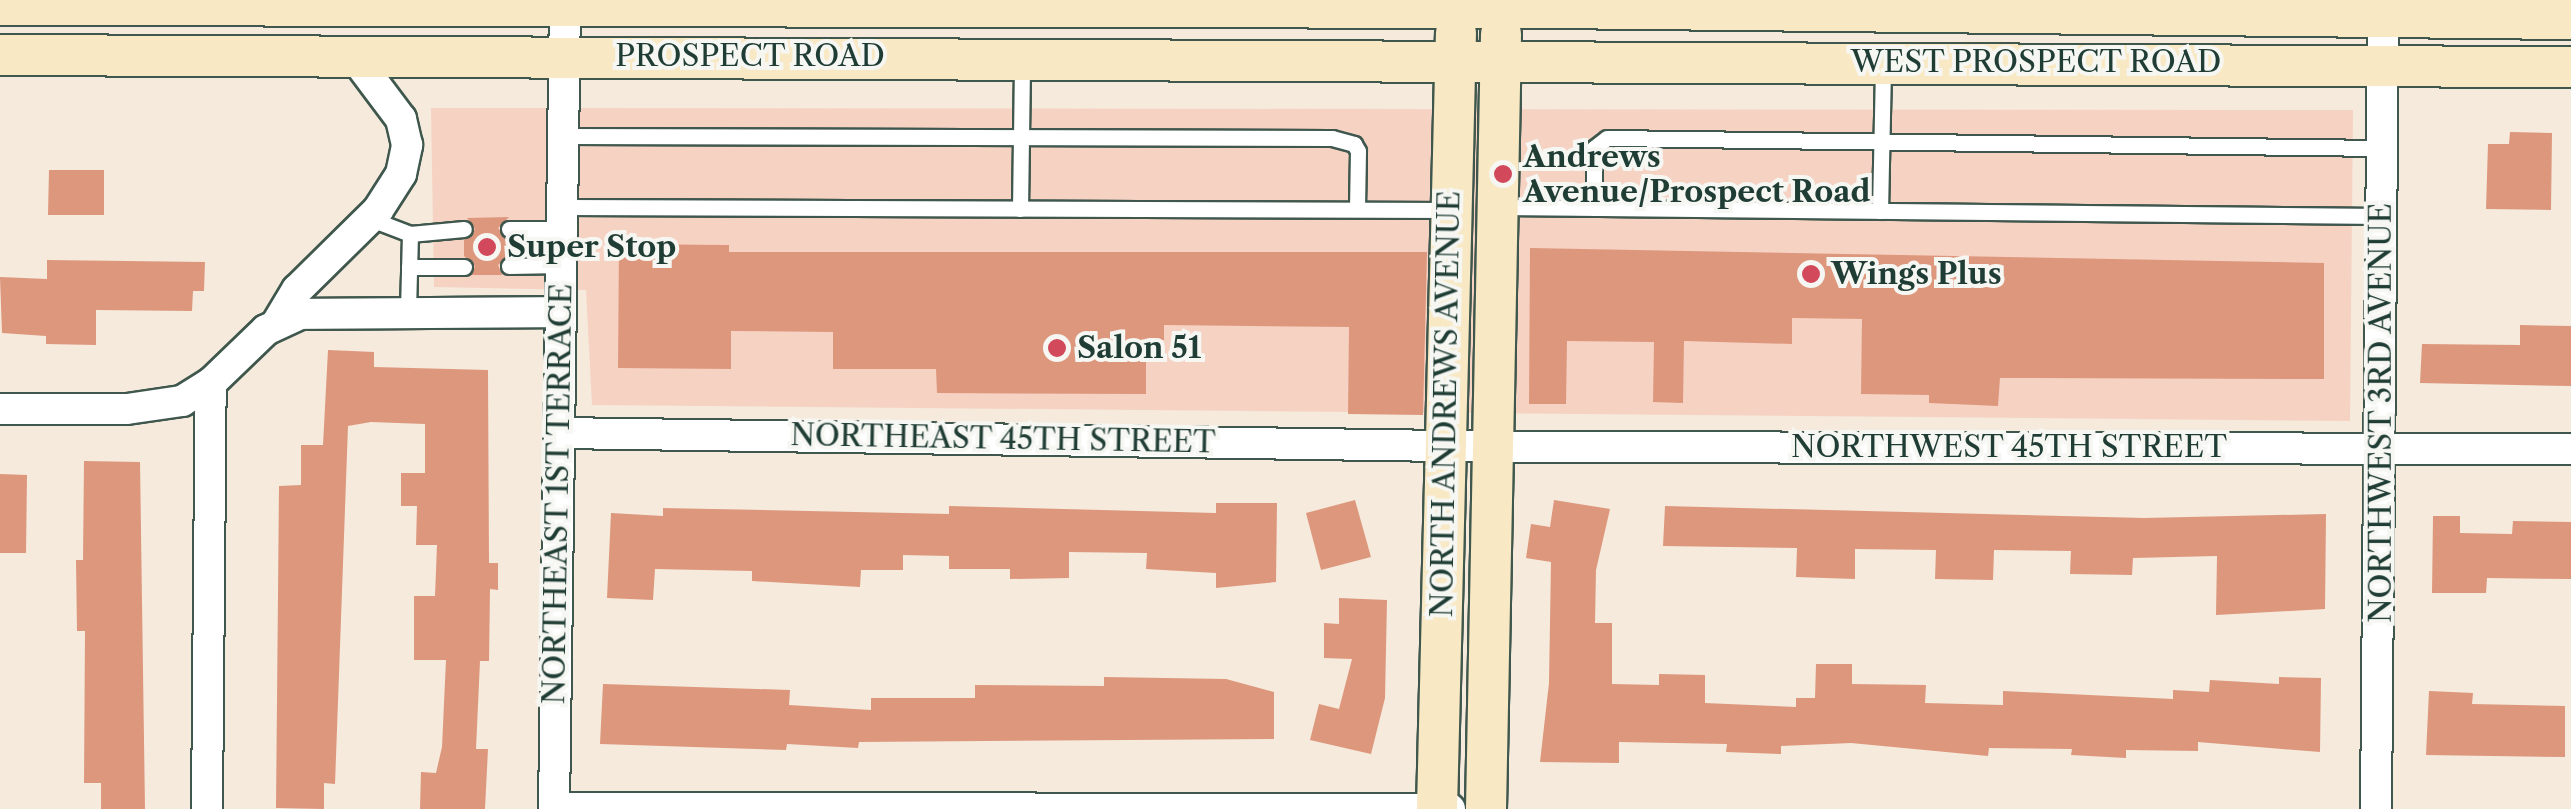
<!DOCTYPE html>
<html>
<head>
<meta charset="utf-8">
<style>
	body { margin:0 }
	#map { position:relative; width:2571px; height:809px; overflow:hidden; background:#f5eadb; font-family:"Libre Caslon Text",serif }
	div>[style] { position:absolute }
	.built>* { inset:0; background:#f6d2c3 }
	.building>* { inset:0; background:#dd977d }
	.roads { filter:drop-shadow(2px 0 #3f574d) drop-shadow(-2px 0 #3f574d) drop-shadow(0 2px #3f574d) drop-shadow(0 -2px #3f574d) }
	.lane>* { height:15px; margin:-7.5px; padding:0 7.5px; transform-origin:7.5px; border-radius:7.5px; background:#fff }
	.street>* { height:30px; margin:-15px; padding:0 15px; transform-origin:15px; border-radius:15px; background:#fff }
	.secondary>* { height:40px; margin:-20px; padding:0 20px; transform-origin:20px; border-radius:20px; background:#f8e8c3 }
	.dots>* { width:28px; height:28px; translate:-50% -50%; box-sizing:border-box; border:5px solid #f6f6f2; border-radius:50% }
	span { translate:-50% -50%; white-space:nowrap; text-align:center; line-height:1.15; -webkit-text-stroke:8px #f6f6f2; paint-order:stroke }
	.street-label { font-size:30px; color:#1f3d34 }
	.poi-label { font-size:30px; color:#1f3d34; font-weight:700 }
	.left { translate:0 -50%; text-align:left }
</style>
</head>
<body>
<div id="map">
	<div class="built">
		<i style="clip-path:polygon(431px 108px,2353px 110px,2350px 421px,592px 405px,586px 290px,434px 287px)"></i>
	</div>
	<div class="building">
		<i style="clip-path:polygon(2510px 132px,2552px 133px,2551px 210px,2486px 209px,2488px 144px,2509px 144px)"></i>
		<i style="clip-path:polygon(49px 170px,104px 170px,104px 215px,48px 215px)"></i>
		<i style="clip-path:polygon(509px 217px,498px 228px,509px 240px,509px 255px,498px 265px,502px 275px,471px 275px,475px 266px,464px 256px,464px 240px,475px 229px,467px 218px)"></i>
		<i style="clip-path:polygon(619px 244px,729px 245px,729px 252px,1427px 252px,1423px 415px,1348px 414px,1349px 327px,1164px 325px,1164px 340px,1146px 340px,1146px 394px,937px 393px,936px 369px,833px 369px,833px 332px,731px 331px,731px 369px,618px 368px)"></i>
		<i style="clip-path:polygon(1530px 248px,2324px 263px,2324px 379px,2000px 378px,1998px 406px,1929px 403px,1929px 395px,1861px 394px,1862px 319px,1792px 318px,1792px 344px,1684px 341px,1683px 403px,1653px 402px,1654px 342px,1567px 341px,1566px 404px,1529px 404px)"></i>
		<i style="clip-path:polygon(47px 260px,205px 262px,204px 291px,193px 291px,192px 311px,96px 310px,96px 345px,46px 344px,46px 336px,2px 333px,0 277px,47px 279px)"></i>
		<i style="clip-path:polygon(2520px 325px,2571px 326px,2571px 386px,2420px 383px,2422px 344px,2520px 345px)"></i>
		<i style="clip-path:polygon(328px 350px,374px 352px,374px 367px,488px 370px,489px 563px,498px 563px,498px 590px,490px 589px,489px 661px,480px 661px,476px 749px,488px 749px,485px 809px,420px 809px,421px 772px,436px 773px,442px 747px,446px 660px,414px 660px,414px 596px,435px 596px,437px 545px,416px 545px,417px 506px,401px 506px,401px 473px,425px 473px,425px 424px,371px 422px,348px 426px,335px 784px,324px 783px,324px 809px,276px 808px,279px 486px,301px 485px,301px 445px,323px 445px)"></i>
		<i style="clip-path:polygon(84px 461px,140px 462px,145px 809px,101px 809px,101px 783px,84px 783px,85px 631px,77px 631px,76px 560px,83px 560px)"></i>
		<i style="clip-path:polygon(0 474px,27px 475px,26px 553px,0 553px)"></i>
		<i style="clip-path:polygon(1355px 500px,1371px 557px,1321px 570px,1306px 513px)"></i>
		<i style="clip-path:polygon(1554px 500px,1610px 509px,1596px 570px,1595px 623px,1612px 623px,1612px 684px,1659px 685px,1659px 674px,1705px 675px,1705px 703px,1796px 707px,1796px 698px,1815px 698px,1816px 664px,1852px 664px,1852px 684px,1926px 685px,1925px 703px,2003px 705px,2003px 691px,2173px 699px,2173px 690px,2209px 692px,2210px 680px,2279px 684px,2279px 677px,2321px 678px,2320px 752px,2198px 742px,2198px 751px,2126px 750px,2126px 758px,2071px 755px,2072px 749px,1989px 748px,1988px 756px,1851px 743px,1781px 746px,1781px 754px,1726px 752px,1727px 744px,1619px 742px,1619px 763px,1540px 762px,1549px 683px,1551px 562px,1526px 558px,1531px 524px,1550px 527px)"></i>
		<i style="clip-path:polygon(1216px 503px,1277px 503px,1276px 582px,1216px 588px,1216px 573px,1146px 569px,1147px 553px,1069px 552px,1069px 578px,1010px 579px,1010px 569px,949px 569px,949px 556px,903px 555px,903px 570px,861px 570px,860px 587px,752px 581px,752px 571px,655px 569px,653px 600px,607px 598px,611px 513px,663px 516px,663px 508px,949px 514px,949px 506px,1216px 513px)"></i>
		<i style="clip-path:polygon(1665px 506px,2144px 518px,2326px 514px,2325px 609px,2216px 615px,2217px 556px,2133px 558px,2132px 575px,2070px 574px,2071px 551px,1994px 550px,1993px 580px,1935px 579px,1936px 550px,1855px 549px,1855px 579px,1796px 577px,1797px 548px,1663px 546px)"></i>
		<i style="clip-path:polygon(2433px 516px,2460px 516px,2460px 533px,2512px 534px,2513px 521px,2571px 522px,2571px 579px,2487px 578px,2486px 593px,2432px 593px)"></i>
		<i style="clip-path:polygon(1339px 598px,1387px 600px,1385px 698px,1371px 754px,1310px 740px,1319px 704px,1339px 709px,1352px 659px,1324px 658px,1324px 623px,1339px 624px)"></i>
		<i style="clip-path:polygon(1104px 677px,1226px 679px,1274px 692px,1274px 739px,859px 742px,858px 748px,787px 744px,786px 750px,600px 744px,603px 684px,790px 690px,789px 705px,871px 710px,871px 698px,975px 698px,975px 685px,1104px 686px)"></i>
		<i style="clip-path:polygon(2429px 691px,2473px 693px,2472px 704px,2565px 706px,2565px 757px,2426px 755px)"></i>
	</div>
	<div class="roads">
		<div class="lane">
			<i style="left:565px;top:136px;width:767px;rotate:0.15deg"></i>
			<i style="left:1332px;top:138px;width:23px;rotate:15deg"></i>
			<i style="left:1354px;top:144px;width:8px;rotate:60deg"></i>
			<i style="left:1358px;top:151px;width:58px;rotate:91deg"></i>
			<i style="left:563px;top:207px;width:887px;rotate:0.19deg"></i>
			<i style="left:1501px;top:207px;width:881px;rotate:0.59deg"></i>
			<i style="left:1594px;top:208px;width:60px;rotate:-90deg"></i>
			<i style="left:1594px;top:148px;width:16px;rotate:-38deg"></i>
			<i style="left:1607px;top:138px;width:776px;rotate:0.74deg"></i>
			<i style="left:1020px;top:209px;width:146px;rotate:-89.2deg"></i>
			<i style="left:1880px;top:211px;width:146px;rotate:-88.8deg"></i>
			<i style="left:371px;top:219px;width:42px;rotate:21deg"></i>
			<i style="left:410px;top:234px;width:79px;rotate:91.5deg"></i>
			<i style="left:509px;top:229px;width:53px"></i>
			<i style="left:410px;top:234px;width:54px;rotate:-5.3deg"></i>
			<i style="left:509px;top:266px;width:52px;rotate:-1.1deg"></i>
			<i style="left:409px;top:267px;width:55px"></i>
		</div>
		<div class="street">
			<i style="left:277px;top:323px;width:39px;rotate:-59deg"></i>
			<i style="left:297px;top:290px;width:114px;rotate:-44.6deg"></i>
			<i style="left:378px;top:210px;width:43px;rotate:-57.4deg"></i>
			<i style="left:401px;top:174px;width:30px;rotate:-78deg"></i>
			<i style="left:407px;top:145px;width:27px;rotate:-103deg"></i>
			<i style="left:401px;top:119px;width:80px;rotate:-126.9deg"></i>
			<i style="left:0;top:409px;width:127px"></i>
			<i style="left:127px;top:409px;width:56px;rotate:-8.3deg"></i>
			<i style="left:182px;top:401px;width:34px;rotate:-32deg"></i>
			<i style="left:211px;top:383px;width:76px;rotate:-43.9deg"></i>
			<i style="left:266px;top:330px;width:38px;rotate:-25deg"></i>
			<i style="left:301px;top:314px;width:259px;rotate:-0.4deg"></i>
			<i style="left:559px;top:433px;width:956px;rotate:0.84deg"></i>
			<i style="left:1515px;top:447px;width:1056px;rotate:0.11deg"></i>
			<i style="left:554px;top:808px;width:896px;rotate:0.06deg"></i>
			<i style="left:207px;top:809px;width:426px;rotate:-89.5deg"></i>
			<i style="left:554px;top:809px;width:809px;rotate:-89.22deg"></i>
			<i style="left:2376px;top:809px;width:792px;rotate:-89.49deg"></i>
		</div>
		<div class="secondary">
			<i style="left:0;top:5px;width:1552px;rotate:0.11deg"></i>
			<i style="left:1552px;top:8px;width:1019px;rotate:0.62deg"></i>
			<i style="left:0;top:55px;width:2571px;rotate:0.27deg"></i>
			<i style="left:1437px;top:809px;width:776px;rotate:-88.6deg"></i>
			<i style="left:1486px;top:809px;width:775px;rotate:-88.89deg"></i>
		</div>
	</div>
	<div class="dots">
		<i style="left:1503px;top:174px;background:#d1495b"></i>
		<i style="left:487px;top:247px;background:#d1495b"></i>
		<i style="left:1811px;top:274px;background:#d1495b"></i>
		<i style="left:1057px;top:348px;background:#d1495b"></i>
	</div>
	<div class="street-label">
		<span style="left:750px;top:56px">PROSPECT ROAD</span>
		<span style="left:2036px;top:62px">WEST PROSPECT ROAD</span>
		<span style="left:1446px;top:404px;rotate:-89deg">NORTH ANDREWS AVENUE</span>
		<span style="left:2381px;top:413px;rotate:-90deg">NORTHWEST 3RD AVENUE</span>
		<span style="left:1003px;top:439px;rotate:1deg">NORTHEAST 45TH STREET</span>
		<span style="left:2009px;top:447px">NORTHWEST 45TH STREET</span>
		<span style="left:558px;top:494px;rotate:-89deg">NORTHEAST 1ST TERRACE</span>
	</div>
	<div class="poi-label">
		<span class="left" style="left:1523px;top:174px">Andrews<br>Avenue/Prospect Road</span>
		<span class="left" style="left:507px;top:247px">Super Stop</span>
		<span class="left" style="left:1831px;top:274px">Wings Plus</span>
		<span class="left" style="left:1077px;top:348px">Salon 51</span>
	</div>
</div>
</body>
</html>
